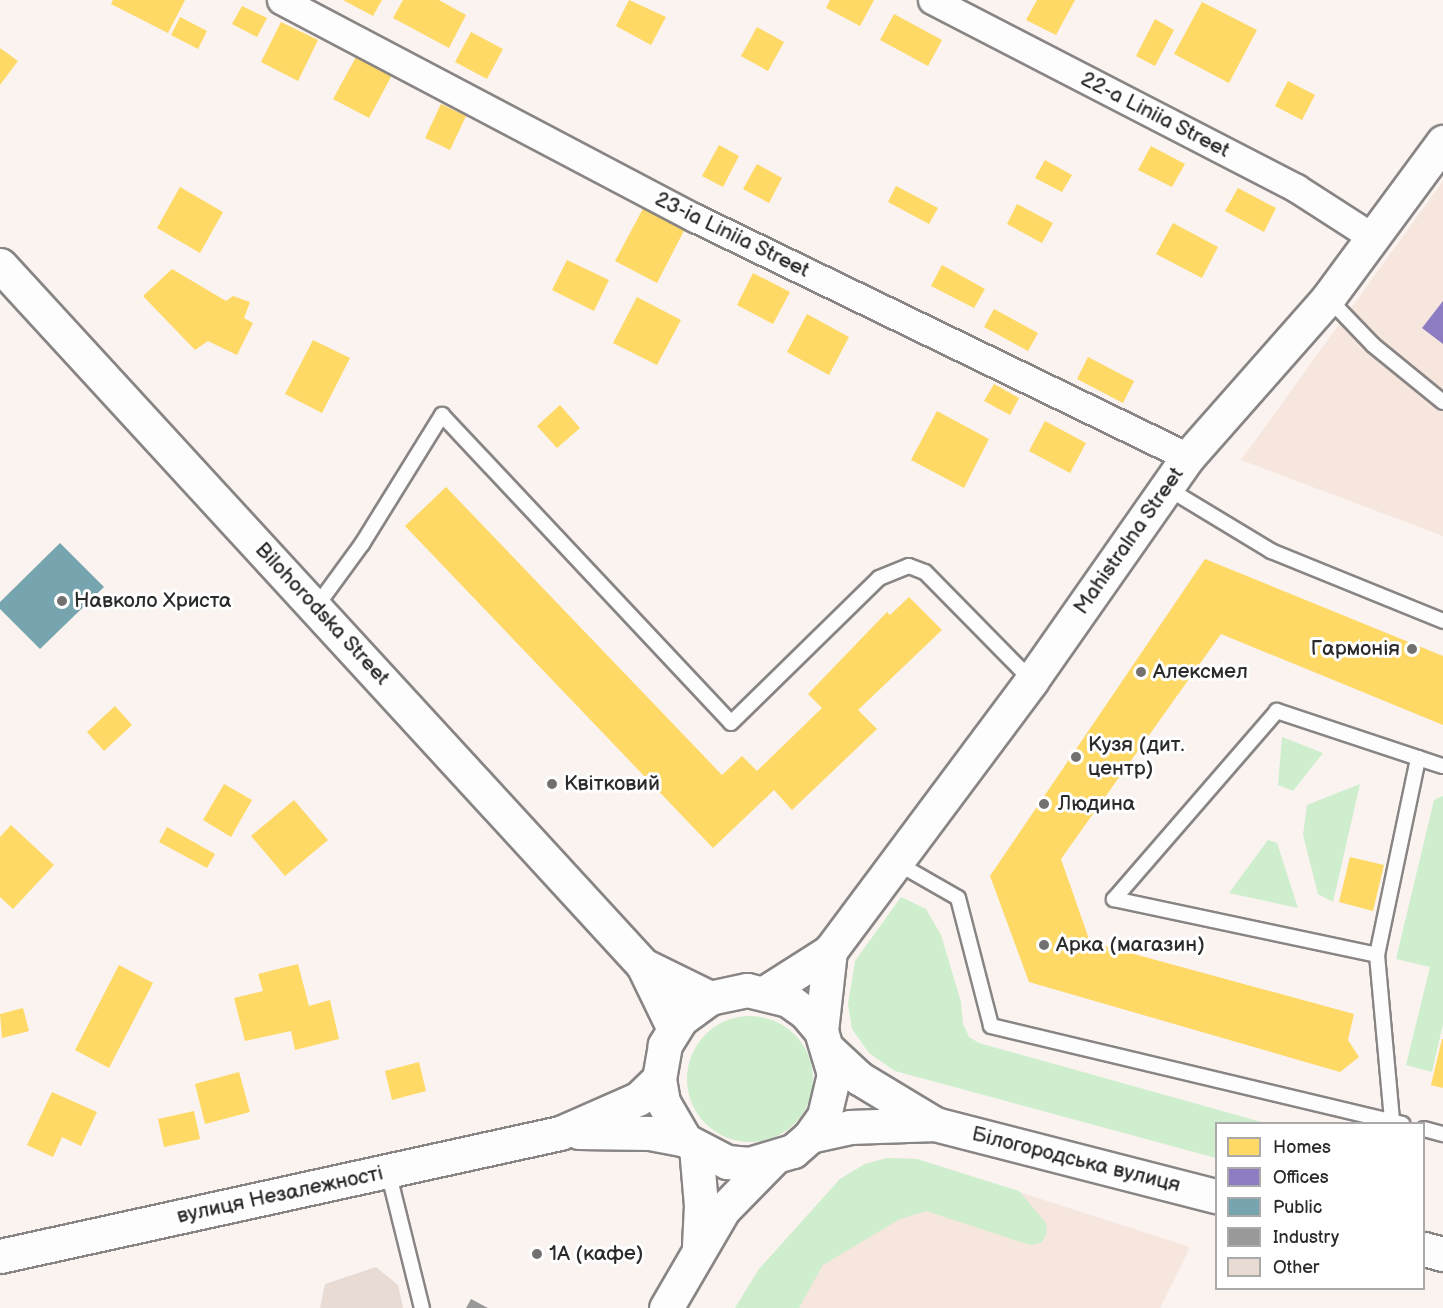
<!DOCTYPE html>
<html>
<head>
<meta charset="utf-8">
<style>
	body { margin:0 }
	#map { position:relative; width:1443px; height:1308px; overflow:hidden; background:#faf3f0; font-family:"Balsamiq Sans",sans-serif }
	div>[style] { position:absolute }
	.built>* { inset:0; background:#f6e6de }
	.green>* { inset:0; background:#ceeece }
	.round { border-radius:50% }
	.homes>* { inset:0; background:#ffd966 }
	.offices>* { inset:0; background:#8e7cc3 }
	.public>* { inset:0; background:#76a5af }
	.industry>* { inset:0; background:#999 }
	.building>* { inset:0; background:#e8dbd4 }
	.roads { filter:drop-shadow(2px 0 #888584) drop-shadow(-2px 0 #888584) drop-shadow(0 2px #888584) drop-shadow(0 -2px #888584) }
	.lane>* { height:14px; margin:-7px; padding:0 7px; transform-origin:7px; border-radius:7px; background:#fefdfd }
	.street>* { height:27px; margin:-13.5px; padding:0 13.5px; transform-origin:13.5px; border-radius:13.5px; background:#fefdfd }
	.secondary>* { height:33px; margin:-16.5px; padding:0 16.5px; transform-origin:16.5px; border-radius:16.5px; background:#fefdfd }
	.dots>* { width:16px; height:16px; translate:-50% -50%; box-sizing:border-box; border:3px solid #fff; border-radius:50% }
	span { translate:-50% -50%; white-space:nowrap; text-align:center; line-height:1.15; -webkit-text-stroke:6px #fff; paint-order:stroke }
	.street-label { font-size:21px; color:#2b2b2b }
	.poi-label { font-size:21px; color:#2b2b2b }
	.left { translate:0 -50%; text-align:left }
	.right { translate:-100% -50%; text-align:right }
	.legend { position:absolute; left:1215px; top:1122px; width:210px; height:168px; box-sizing:border-box; background:#fff; border:2px solid #aaa; margin:0; padding:8px 10px; list-style:none; font-size:18px; color:#2b2b2b }
	.legend li { display:flex; align-items:center; gap:12px; height:30px }
	.legend b { width:30px; border:2px solid #aaa }
</style>
</head>
<body>
<div id="map">
	<div class="built">
		<i style="clip-path:polygon(1443px 181px,1443px 536px,1241px 460px)"></i>
		<i style="clip-path:polygon(887px 1158px,917px 1159px,1190px 1247px,1160px 1308px,735px 1308px,759px 1269px,840px 1179px,865px 1164px)"></i>
	</div>
	<div class="green">
		<i style="clip-path:polygon(1282px 737px,1323px 753px,1293px 791px,1278px 785px)"></i>
		<i style="clip-path:polygon(1360px 784px,1333px 902px,1318px 894px,1303px 835px,1307px 805px)"></i>
		<i style="clip-path:polygon(1443px 796px,1443px 1024px,1432px 1072px,1406px 1065px,1430px 967px,1396px 959px,1434px 800px)"></i>
		<i style="clip-path:polygon(1268px 840px,1277px 843px,1298px 908px,1229px 893px)"></i>
		<i style="clip-path:polygon(901px 897px,926px 909px,941px 935px,961px 1002px,963px 1024px,969px 1037px,979px 1043px,1265px 1123px,1216px 1124px,1216px 1158px,895px 1071px,869px 1053px,852px 1029px,848px 1004px,855px 961px)"></i>
		<i class="round" style="left:687px;top:1016px;width:126px;height:126px"></i>
		<i style="clip-path:polygon(887px 1158px,917px 1159px,1019px 1191px,1046px 1223px,1047px 1233px,1041px 1243px,1030px 1245px,926px 1211px,900px 1219px,823px 1265px,799px 1308px,735px 1308px,759px 1269px,840px 1179px,865px 1164px)"></i>
	</div>
	<div class="homes">
		<i style="clip-path:polygon(113px 0,185px 0,168px 33px,111px 4px)"></i>
		<i style="clip-path:polygon(343px 0,382px 0,373px 16px)"></i>
		<i style="clip-path:polygon(403px 0,439px 0,466px 15px,449px 48px,393px 18px)"></i>
		<i style="clip-path:polygon(629px 0,666px 17px,651px 45px,616px 26px)"></i>
		<i style="clip-path:polygon(830px 0,874px 0,860px 26px,826px 8px)"></i>
		<i style="clip-path:polygon(1037px 0,1075px 0,1056px 35px,1026px 20px)"></i>
		<i style="clip-path:polygon(1202px 2px,1257px 30px,1229px 83px,1174px 54px)"></i>
		<i style="clip-path:polygon(242px 6px,267px 18px,257px 37px,232px 24px)"></i>
		<i style="clip-path:polygon(894px 14px,942px 40px,928px 66px,880px 40px)"></i>
		<i style="clip-path:polygon(180px 17px,207px 31px,198px 49px,171px 35px)"></i>
		<i style="clip-path:polygon(1155px 19px,1174px 30px,1155px 66px,1136px 56px)"></i>
		<i style="clip-path:polygon(281px 22px,318px 40px,298px 81px,261px 62px)"></i>
		<i style="clip-path:polygon(757px 27px,784px 42px,768px 71px,741px 56px)"></i>
		<i style="clip-path:polygon(471px 32px,503px 49px,487px 79px,455px 62px)"></i>
		<i style="clip-path:polygon(0 48px,18px 61px,0 85px)"></i>
		<i style="clip-path:polygon(356px 57px,392px 75px,369px 118px,333px 99px)"></i>
		<i style="clip-path:polygon(1288px 81px,1315px 95px,1302px 120px,1275px 106px)"></i>
		<i style="clip-path:polygon(441px 104px,466px 116px,450px 150px,425px 138px)"></i>
		<i style="clip-path:polygon(719px 145px,739px 156px,723px 187px,702px 176px)"></i>
		<i style="clip-path:polygon(1151px 146px,1185px 164px,1172px 187px,1138px 170px)"></i>
		<i style="clip-path:polygon(1045px 160px,1072px 175px,1062px 192px,1035px 178px)"></i>
		<i style="clip-path:polygon(757px 164px,782px 178px,769px 203px,743px 189px)"></i>
		<i style="clip-path:polygon(896px 186px,938px 208px,929px 224px,888px 202px)"></i>
		<i style="clip-path:polygon(180px 187px,223px 212px,200px 253px,157px 228px)"></i>
		<i style="clip-path:polygon(1238px 188px,1276px 208px,1264px 232px,1225px 211px)"></i>
		<i style="clip-path:polygon(646px 203px,687px 225px,657px 283px,615px 261px)"></i>
		<i style="clip-path:polygon(1017px 204px,1053px 223px,1042px 243px,1007px 224px)"></i>
		<i style="clip-path:polygon(1173px 223px,1218px 247px,1202px 278px,1156px 254px)"></i>
		<i style="clip-path:polygon(567px 260px,609px 280px,594px 311px,552px 290px)"></i>
		<i style="clip-path:polygon(942px 265px,985px 289px,974px 308px,931px 286px)"></i>
		<i style="clip-path:polygon(172px 269px,226px 301px,233px 296px,250px 302px,244px 318px,253px 323px,237px 355px,208px 341px,195px 350px,143px 296px)"></i>
		<i style="clip-path:polygon(753px 273px,790px 292px,773px 324px,737px 305px)"></i>
		<i style="clip-path:polygon(637px 297px,681px 320px,657px 365px,613px 343px)"></i>
		<i style="clip-path:polygon(994px 309px,1038px 333px,1028px 351px,984px 327px)"></i>
		<i style="clip-path:polygon(807px 314px,849px 337px,829px 375px,787px 352px)"></i>
		<i style="clip-path:polygon(313px 340px,350px 358px,322px 413px,285px 394px)"></i>
		<i style="clip-path:polygon(1088px 357px,1134px 381px,1123px 403px,1077px 379px)"></i>
		<i style="clip-path:polygon(994px 384px,1019px 398px,1010px 415px,984px 401px)"></i>
		<i style="clip-path:polygon(560px 405px,580px 428px,557px 448px,537px 426px)"></i>
		<i style="clip-path:polygon(937px 411px,989px 439px,964px 488px,911px 460px)"></i>
		<i style="clip-path:polygon(1045px 421px,1086px 443px,1070px 473px,1029px 451px)"></i>
		<i style="clip-path:polygon(446px 487px,722px 775px,742px 756px,757px 771px,822px 708px,808px 694px,887px 612px,890px 615px,909px 597px,942px 630px,858px 710px,877px 729px,792px 810px,774px 790px,713px 848px,405px 526px)"></i>
		<i style="clip-path:polygon(1205px 559px,1443px 656px,1443px 725px,1221px 634px,1061px 859px,1090px 942px,1354px 1014px,1348px 1040px,1359px 1057px,1340px 1072px,1029px 982px,990px 876px)"></i>
		<i style="clip-path:polygon(115px 706px,132px 725px,104px 751px,87px 732px)"></i>
		<i style="clip-path:polygon(224px 784px,252px 800px,231px 837px,203px 820px)"></i>
		<i style="clip-path:polygon(294px 800px,328px 840px,285px 876px,251px 836px)"></i>
		<i style="clip-path:polygon(11px 825px,54px 865px,13px 909px,0 897px,0 837px)"></i>
		<i style="clip-path:polygon(167px 827px,215px 854px,207px 868px,159px 842px)"></i>
		<i style="clip-path:polygon(1350px 857px,1384px 865px,1373px 911px,1339px 902px)"></i>
		<i style="clip-path:polygon(298px 964px,309px 1006px,330px 1000px,339px 1039px,295px 1050px,291px 1031px,245px 1041px,234px 998px,263px 991px,258px 974px)"></i>
		<i style="clip-path:polygon(119px 965px,153px 983px,109px 1068px,75px 1050px)"></i>
		<i style="clip-path:polygon(23px 1008px,29px 1031px,2px 1038px,0 1014px)"></i>
		<i style="clip-path:polygon(1442px 1039px,1443px 1039px,1443px 1088px,1431px 1085px)"></i>
		<i style="clip-path:polygon(419px 1062px,426px 1091px,392px 1100px,385px 1071px)"></i>
		<i style="clip-path:polygon(239px 1072px,250px 1112px,205px 1124px,195px 1084px)"></i>
		<i style="clip-path:polygon(52px 1092px,97px 1112px,81px 1146px,62px 1137px,53px 1157px,27px 1145px)"></i>
		<i style="clip-path:polygon(194px 1111px,200px 1139px,164px 1147px,158px 1119px)"></i>
	</div>
	<div class="offices">
		<i style="clip-path:polygon(1443px 301px,1443px 344px,1422px 328px)"></i>
	</div>
	<div class="public">
		<i style="clip-path:polygon(60px 543px,104px 587px,40px 649px,0 609px,0 602px)"></i>
	</div>
	<div class="industry">
		<i style="clip-path:polygon(471px 1299px,488px 1308px,466px 1308px)"></i>
	</div>
	<div class="building">
		<i style="clip-path:polygon(376px 1267px,398px 1285px,403px 1308px,320px 1308px,325px 1284px)"></i>
	</div>
	<div class="roads">
		<div class="lane">
			<i style="left:1328px;top:298px;width:65px;rotate:46.2deg"></i>
			<i style="left:1373px;top:345px;width:90px;rotate:39.2deg"></i>
			<i style="left:1167px;top:488px;width:122px;rotate:31.2deg"></i>
			<i style="left:1271px;top:551px;width:186px;rotate:22.1deg"></i>
			<i style="left:316px;top:607px;width:78px;rotate:-53.9deg"></i>
			<i style="left:362px;top:544px;width:152px;rotate:-58.2deg"></i>
			<i style="left:442px;top:415px;width:422px;rotate:46.8deg"></i>
			<i style="left:731px;top:723px;width:207px;rotate:-44.4deg"></i>
			<i style="left:879px;top:578px;width:32px;rotate:-22deg"></i>
			<i style="left:909px;top:566px;width:17px;rotate:21deg"></i>
			<i style="left:925px;top:572px;width:151px;rotate:45.5deg"></i>
			<i style="left:1418px;top:758px;width:26px;rotate:18deg"></i>
			<i style="left:897px;top:863px;width:70px;rotate:29.8deg"></i>
			<i style="left:958px;top:898px;width:132px;rotate:75.5deg"></i>
			<i style="left:991px;top:1026px;width:423px;rotate:13.4deg"></i>
			<i style="left:1377px;top:955px;width:201px;rotate:-78.2deg"></i>
			<i style="left:1418px;top:758px;width:149px;rotate:-161.6deg"></i>
			<i style="left:1277px;top:711px;width:249px;rotate:130.9deg"></i>
			<i style="left:1114px;top:899px;width:269px;rotate:12deg"></i>
			<i style="left:1377px;top:955px;width:167px;rotate:84.8deg"></i>
			<i style="left:1424px;top:1129px;width:20px;rotate:15deg"></i>
			<i style="left:388px;top:1171px;width:141px;rotate:76.1deg"></i>
		</div>
		<div class="street">
			<i style="left:281px;top:0;width:468px;rotate:27.8deg"></i>
			<i style="left:695px;top:218px;width:548px;rotate:25.86deg"></i>
			<i style="left:932px;top:0;width:410px;rotate:27.3deg"></i>
			<i style="left:1296px;top:188px;width:93px;rotate:32.7deg"></i>
		</div>
		<div class="secondary">
			<i style="left:0;top:265px;width:950px;rotate:47.43deg"></i>
			<i style="left:643px;top:965px;width:71px;rotate:64.2deg"></i>
			<i style="left:643px;top:965px;width:75px;rotate:26.2deg"></i>
			<i style="left:766px;top:992px;width:76px;rotate:-32.6deg"></i>
			<i style="left:830px;top:951px;width:337px;rotate:-53.3deg"></i>
			<i style="left:1031px;top:681px;width:274px;rotate:-55deg"></i>
			<i style="left:1188px;top:457px;width:212px;rotate:-48.6deg"></i>
			<i style="left:1328px;top:298px;width:194px;rotate:-53.6deg"></i>
			<i style="left:821px;top:1031px;width:81px;rotate:-83.6deg"></i>
			<i style="left:830px;top:1051px;width:40px;rotate:43deg"></i>
			<i style="left:859px;top:1078px;width:89px;rotate:31.2deg"></i>
			<i style="left:935px;top:1124px;width:290px;rotate:14.4deg"></i>
			<i style="left:579px;top:1132px;width:71px;rotate:0.8deg"></i>
			<i style="left:650px;top:1133px;width:36px;rotate:11deg"></i>
			<i style="left:685px;top:1140px;width:47px;rotate:27.6deg"></i>
			<i style="left:727px;top:1162px;width:22px;rotate:5deg"></i>
			<i style="left:749px;top:1164px;width:46px;rotate:-16.5deg"></i>
			<i style="left:793px;top:1151px;width:23px;rotate:-41deg"></i>
			<i style="left:810px;top:1136px;width:24px;rotate:-55deg"></i>
			<i style="left:824px;top:1116px;width:43px;rotate:-76.6deg"></i>
			<i style="left:834px;top:1074px;width:45px;rotate:-106.8deg"></i>
			<i style="left:821px;top:1031px;width:23px;rotate:-130deg"></i>
			<i style="left:806px;top:1013px;width:22px;rotate:-144deg"></i>
			<i style="left:788px;top:1000px;width:42px;rotate:-166.3deg"></i>
			<i style="left:747px;top:990px;width:38px;rotate:168deg"></i>
			<i style="left:710px;top:998px;width:36px;rotate:144deg"></i>
			<i style="left:681px;top:1019px;width:31px;rotate:122deg"></i>
			<i style="left:665px;top:1045px;width:35px;rotate:100deg"></i>
			<i style="left:659px;top:1079px;width:23px;rotate:80deg"></i>
			<i style="left:663px;top:1102px;width:44px;rotate:59.9deg"></i>
			<i style="left:810px;top:1136px;width:42px;rotate:-12.4deg"></i>
			<i style="left:851px;top:1127px;width:84px;rotate:-2deg"></i>
			<i style="left:696px;top:1147px;width:58px;rotate:85.1deg"></i>
			<i style="left:701px;top:1205px;width:41px;rotate:92.8deg"></i>
			<i style="left:1424px;top:1249px;width:20px;rotate:15deg"></i>
			<i style="left:0;top:1256px;width:573px;rotate:-12.39deg"></i>
			<i style="left:560px;top:1133px;width:85px;rotate:-23.6deg"></i>
			<i style="left:638px;top:1099px;width:29px;rotate:-44deg"></i>
			<i style="left:666px;top:1308px;width:113px;rotate:-59.8deg"></i>
			<i style="left:723px;top:1210px;width:70px;rotate:-45.6deg"></i>
		</div>
	</div>
	<div class="dots">
		<i style="left:62px;top:601px;background:#737170"></i>
		<i style="left:1412px;top:649px;background:#737170"></i>
		<i style="left:1141px;top:672px;background:#737170"></i>
		<i style="left:1076px;top:757px;background:#737170"></i>
		<i style="left:552px;top:784px;background:#737170"></i>
		<i style="left:1044px;top:804px;background:#737170"></i>
		<i style="left:1044px;top:945px;background:#737170"></i>
		<i style="left:537px;top:1254px;background:#737170"></i>
	</div>
	<div class="street-label">
		<span style="left:1155px;top:115px;rotate:27deg">22-a Liniia Street</span>
		<span style="left:732px;top:235px;rotate:26deg">23-ia Liniia Street</span>
		<span style="left:1129px;top:541px;rotate:-55deg">Mahistralna Street</span>
		<span style="left:322px;top:614px;rotate:47deg">Bilohorodska Street</span>
		<span style="left:1076px;top:1160px;rotate:14deg">Білогородська вулиця</span>
		<span style="left:280px;top:1195px;rotate:-12deg">вулиця Незалежності</span>
	</div>
	<div class="poi-label">
		<span class="left" style="left:74px;top:601px">Навколо Христа</span>
		<span class="right" style="left:1400px;top:649px">Гармонія</span>
		<span class="left" style="left:1153px;top:672px">Алексмел</span>
		<span class="left" style="left:1088px;top:757px">Кузя (дит.<br>центр)</span>
		<span class="left" style="left:564px;top:784px">Квітковий</span>
		<span class="left" style="left:1058px;top:804px">Людина</span>
		<span class="left" style="left:1056px;top:945px">Арка (магазин)</span>
		<span class="left" style="left:549px;top:1254px">1А (кафе)</span>
	</div>
	<ul class="legend">
	<li><b style="height:16px;background:#ffd966"></b>Homes</li>
	<li><b style="height:16px;background:#8e7cc3"></b>Offices</li>
	<li><b style="height:16px;background:#76a5af"></b>Public</li>
	<li><b style="height:16px;background:#999"></b>Industry</li>
	<li><b style="height:16px;background:#e8dbd4"></b>Other</li>
	</ul>
</div>
</body>
</html>
